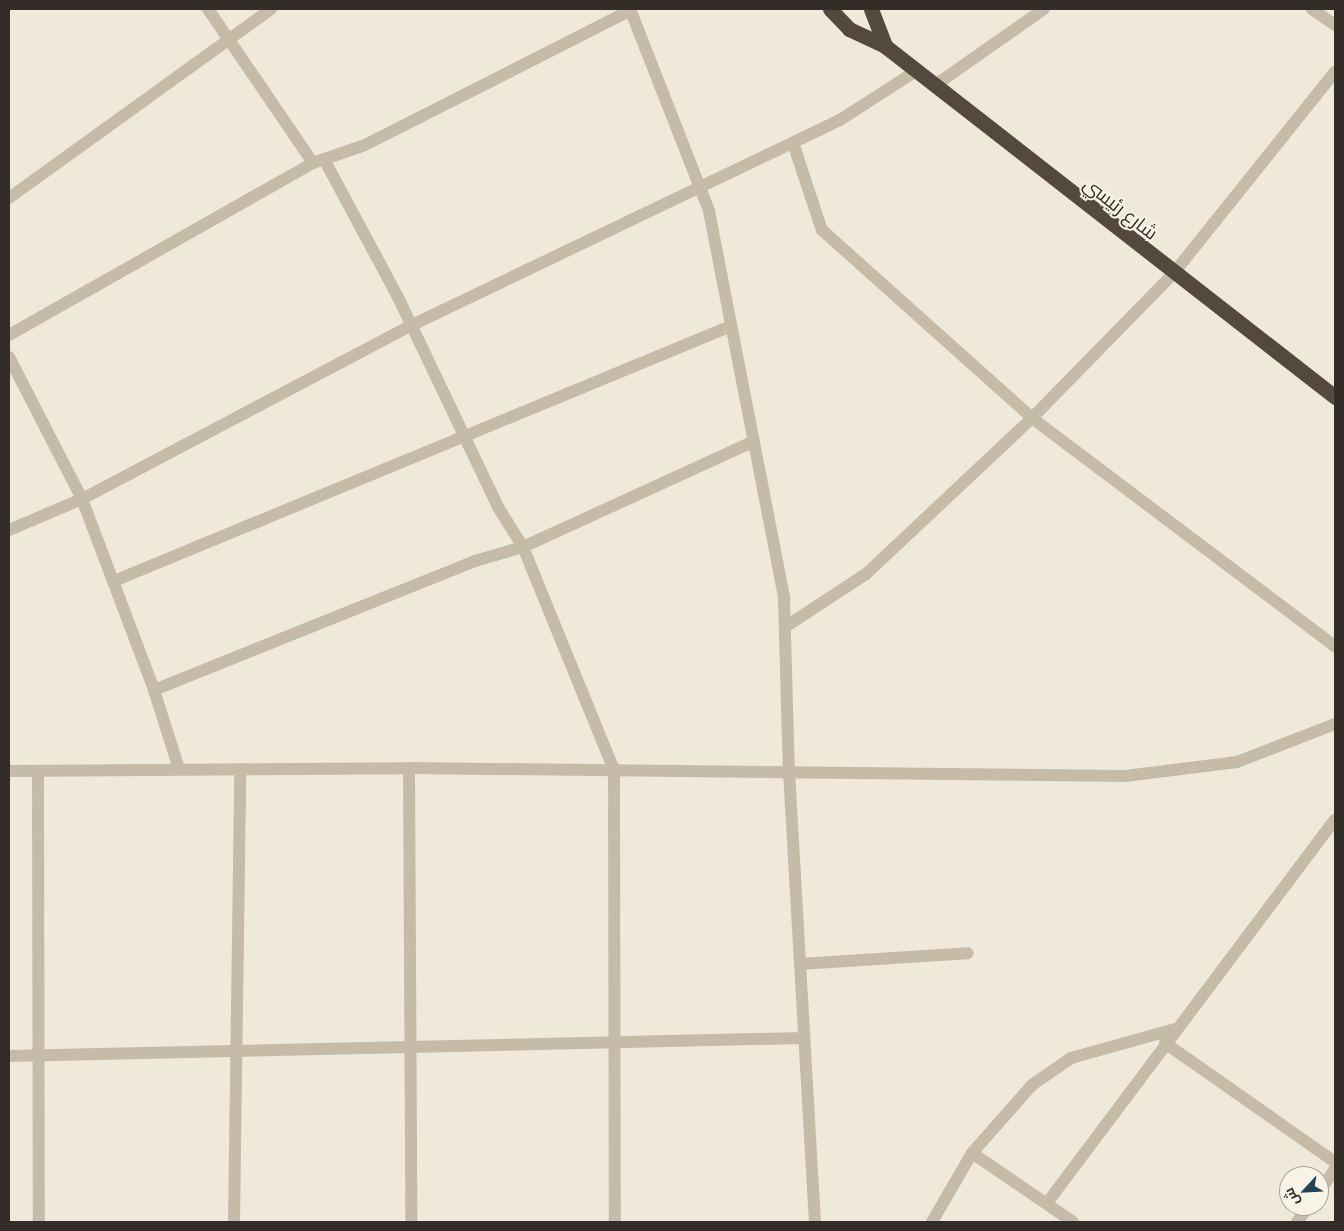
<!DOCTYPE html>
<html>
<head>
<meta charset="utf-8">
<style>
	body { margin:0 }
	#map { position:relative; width:1344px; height:1231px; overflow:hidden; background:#efe9da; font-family:"Exo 2",Cairo,sans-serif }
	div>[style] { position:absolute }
	.minor>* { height:12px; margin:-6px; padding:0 6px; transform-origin:6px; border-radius:6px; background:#c6bba7 }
	.highway>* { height:15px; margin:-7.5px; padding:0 7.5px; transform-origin:7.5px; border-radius:7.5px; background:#54493f }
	span { translate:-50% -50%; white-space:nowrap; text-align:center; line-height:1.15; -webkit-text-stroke:4px #f7f3e6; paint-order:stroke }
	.street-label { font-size:19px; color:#332d27 }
	.frame { position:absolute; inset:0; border:10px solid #332d27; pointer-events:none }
	.north { position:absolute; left:1279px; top:1166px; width:50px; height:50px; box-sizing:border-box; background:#f7f3e6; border:1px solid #a9a49a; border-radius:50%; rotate:245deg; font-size:14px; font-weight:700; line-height:20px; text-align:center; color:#332d27 }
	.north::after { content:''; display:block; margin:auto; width:18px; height:22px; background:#204451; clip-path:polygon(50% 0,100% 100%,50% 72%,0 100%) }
</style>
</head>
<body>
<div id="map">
	<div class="minor">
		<i style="left:208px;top:9px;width:186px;rotate:55.7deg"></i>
		<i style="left:630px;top:9px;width:217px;rotate:68.6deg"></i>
		<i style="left:709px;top:211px;width:394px;rotate:79deg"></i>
		<i style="left:784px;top:598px;width:174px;rotate:88.4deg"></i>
		<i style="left:789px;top:772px;width:451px;rotate:86.7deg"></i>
		<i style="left:1312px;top:9px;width:28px;rotate:35deg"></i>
		<i style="left:934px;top:86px;width:134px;rotate:-35deg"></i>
		<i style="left:793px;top:143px;width:92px;rotate:71.6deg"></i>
		<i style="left:822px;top:230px;width:282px;rotate:41.8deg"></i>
		<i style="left:1032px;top:418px;width:379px;rotate:37deg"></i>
		<i style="left:325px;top:161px;width:154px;rotate:61.8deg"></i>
		<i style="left:398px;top:297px;width:233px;rotate:64.5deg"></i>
		<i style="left:498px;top:507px;width:47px;rotate:58deg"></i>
		<i style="left:523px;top:547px;width:241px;rotate:67.8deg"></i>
		<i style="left:614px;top:770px;width:452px;rotate:89.9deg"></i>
		<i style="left:9px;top:198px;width:323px;rotate:-35.8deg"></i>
		<i style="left:9px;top:335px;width:349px;rotate:-29.5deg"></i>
		<i style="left:313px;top:163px;width:55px;rotate:-19.1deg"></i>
		<i style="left:365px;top:145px;width:298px;rotate:-26.9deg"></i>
		<i style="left:9px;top:357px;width:160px;rotate:62.8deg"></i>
		<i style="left:82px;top:499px;width:204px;rotate:69.3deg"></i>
		<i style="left:154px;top:690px;width:83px;rotate:72.4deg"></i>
		<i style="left:9px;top:530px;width:79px;rotate:-23deg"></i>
		<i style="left:82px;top:499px;width:373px;rotate:-27.8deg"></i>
		<i style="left:412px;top:325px;width:475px;rotate:-25.6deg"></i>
		<i style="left:840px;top:120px;width:90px;rotate:-32.8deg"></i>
		<i style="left:114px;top:581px;width:668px;rotate:-22.45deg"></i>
		<i style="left:785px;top:627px;width:97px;rotate:-33.2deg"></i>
		<i style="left:866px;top:574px;width:228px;rotate:-43.2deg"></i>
		<i style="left:1032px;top:418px;width:202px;rotate:-45.6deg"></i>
		<i style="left:1173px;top:274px;width:259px;rotate:-51.3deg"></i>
		<i style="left:154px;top:690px;width:346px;rotate:-21.9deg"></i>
		<i style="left:475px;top:561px;width:50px;rotate:-16.3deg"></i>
		<i style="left:523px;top:547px;width:254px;rotate:-24.6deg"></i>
		<i style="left:409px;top:768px;width:454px;rotate:89.7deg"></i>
		<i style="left:9px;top:771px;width:400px;rotate:-0.4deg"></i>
		<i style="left:409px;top:768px;width:716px;rotate:0.64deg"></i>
		<i style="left:1125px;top:776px;width:113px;rotate:-7.1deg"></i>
		<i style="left:1237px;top:762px;width:105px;rotate:-21.2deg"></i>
		<i style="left:38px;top:771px;width:451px;rotate:89.9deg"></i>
		<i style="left:800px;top:964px;width:168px;rotate:-3.7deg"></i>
		<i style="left:1165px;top:1043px;width:208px;rotate:35deg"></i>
		<i style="left:9px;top:1056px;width:795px;rotate:-1.3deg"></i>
		<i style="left:972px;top:1153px;width:122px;rotate:34.3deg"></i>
		<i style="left:1319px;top:1192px;width:28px;rotate:-55deg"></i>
		<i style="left:1047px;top:1203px;width:479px;rotate:-53.1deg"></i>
		<i style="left:234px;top:1222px;width:453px;rotate:-89.2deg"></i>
		<i style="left:932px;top:1222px;width:80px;rotate:-59.9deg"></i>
		<i style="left:972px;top:1153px;width:91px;rotate:-48.6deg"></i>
		<i style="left:1032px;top:1085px;width:47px;rotate:-34.7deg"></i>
		<i style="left:1071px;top:1058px;width:108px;rotate:-15.6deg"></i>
		<i style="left:1297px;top:1222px;width:20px;rotate:-53deg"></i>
	</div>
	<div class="highway">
		<i style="left:830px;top:9px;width:28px;rotate:46deg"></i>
		<i style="left:849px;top:29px;width:40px;rotate:25deg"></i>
		<i style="left:885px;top:46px;width:571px;rotate:37.95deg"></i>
		<i style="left:871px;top:9px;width:40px;rotate:69deg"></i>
	</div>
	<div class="street-label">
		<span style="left:1121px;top:208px;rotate:38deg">شارع رئيسي</span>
	</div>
	<div class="frame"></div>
	<div class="north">ش</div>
</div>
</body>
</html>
